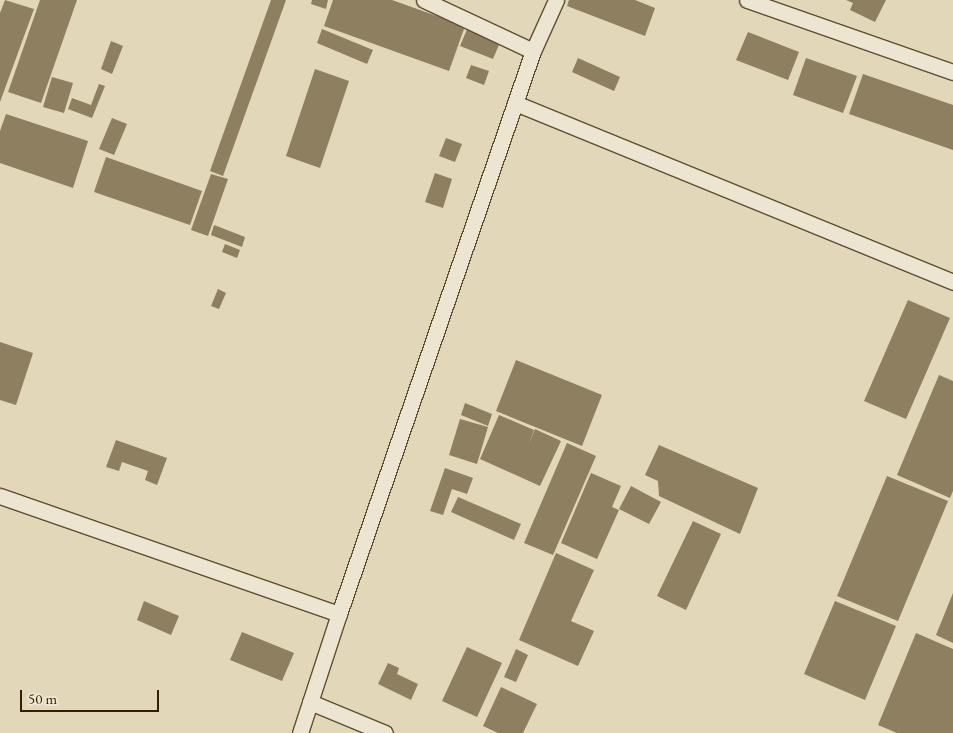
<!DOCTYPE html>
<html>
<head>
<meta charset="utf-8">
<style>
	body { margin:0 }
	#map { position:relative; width:953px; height:733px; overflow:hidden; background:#e2d7b9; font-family:"EB Garamond",serif }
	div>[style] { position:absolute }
	.building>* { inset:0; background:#8e7f61 }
	.roads { filter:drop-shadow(1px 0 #604d2f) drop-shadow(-1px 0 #604d2f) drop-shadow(0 1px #604d2f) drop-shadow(0 -1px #604d2f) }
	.street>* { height:15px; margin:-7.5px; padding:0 7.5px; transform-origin:7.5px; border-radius:7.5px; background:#ece5d2 }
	span { translate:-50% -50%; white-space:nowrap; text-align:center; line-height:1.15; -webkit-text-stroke:4.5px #ece5d2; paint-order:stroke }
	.scale { position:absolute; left:20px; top:690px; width:139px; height:22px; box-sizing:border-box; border:2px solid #341f01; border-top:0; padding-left:6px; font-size:15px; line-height:18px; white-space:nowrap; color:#341f01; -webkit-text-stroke:4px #ece5d2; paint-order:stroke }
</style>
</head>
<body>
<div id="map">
	<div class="building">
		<i style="clip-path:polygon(5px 0,34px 9px,0 102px,0 13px)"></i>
		<i style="clip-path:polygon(40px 0,77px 0,41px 103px,8px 92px)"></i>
		<i style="clip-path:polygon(271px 0,286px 0,223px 176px,210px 171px)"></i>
		<i style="clip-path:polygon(312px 0,328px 0,326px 9px,311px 4px)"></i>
		<i style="clip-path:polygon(333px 0,392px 0,465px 26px,449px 71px,324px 26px)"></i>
		<i style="clip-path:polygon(569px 0,635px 0,655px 8px,645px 36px,567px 6px)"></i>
		<i style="clip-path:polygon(846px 0,886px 0,875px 22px,850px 10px,853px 3px)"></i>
		<i style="clip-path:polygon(468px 27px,501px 40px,493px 59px,460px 46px)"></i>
		<i style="clip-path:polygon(322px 29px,373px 50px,367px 64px,317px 43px)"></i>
		<i style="clip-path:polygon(748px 32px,799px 52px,788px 80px,736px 60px)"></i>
		<i style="clip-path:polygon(111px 41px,123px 46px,112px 74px,101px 69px)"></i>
		<i style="clip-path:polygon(578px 58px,620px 77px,614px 91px,572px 72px)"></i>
		<i style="clip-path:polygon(806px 58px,857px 76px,843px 113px,793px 95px)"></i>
		<i style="clip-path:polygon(471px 65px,489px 71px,484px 85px,466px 78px)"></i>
		<i style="clip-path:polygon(315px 69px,349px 81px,320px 168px,286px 156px)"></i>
		<i style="clip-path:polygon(863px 74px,953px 105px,953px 150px,849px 114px)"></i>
		<i style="clip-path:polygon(52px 77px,73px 83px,64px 113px,43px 107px)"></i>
		<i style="clip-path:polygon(99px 84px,105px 86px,92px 118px,68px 109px,72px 98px,91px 105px)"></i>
		<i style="clip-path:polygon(6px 114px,88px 141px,73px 188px,0 163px,0 131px)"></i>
		<i style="clip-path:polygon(112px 118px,127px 124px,114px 155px,99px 149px)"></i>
		<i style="clip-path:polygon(446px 138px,462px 144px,455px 162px,439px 156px)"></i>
		<i style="clip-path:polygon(106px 157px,202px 191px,190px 225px,94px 192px)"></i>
		<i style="clip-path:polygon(435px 173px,452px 179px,443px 208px,425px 202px)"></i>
		<i style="clip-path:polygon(211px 174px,228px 179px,208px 236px,191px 230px)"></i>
		<i style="clip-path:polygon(214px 225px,245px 237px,242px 247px,211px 235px)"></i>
		<i style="clip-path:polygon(225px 244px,240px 250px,237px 258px,222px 252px)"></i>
		<i style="clip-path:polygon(218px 289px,226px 293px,219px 309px,211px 306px)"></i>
		<i style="clip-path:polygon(908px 300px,950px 318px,906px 419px,864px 401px)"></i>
		<i style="clip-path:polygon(0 342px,33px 353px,16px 405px,0 400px)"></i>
		<i style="clip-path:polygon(516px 360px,602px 395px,582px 446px,496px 411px)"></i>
		<i style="clip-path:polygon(939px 375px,953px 381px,953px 491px,950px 498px,897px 475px)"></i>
		<i style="clip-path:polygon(465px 403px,492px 414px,488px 426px,461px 415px)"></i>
		<i style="clip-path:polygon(499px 415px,534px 430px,529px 444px,535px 429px,561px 441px,540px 486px,480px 459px)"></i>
		<i style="clip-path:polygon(460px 419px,488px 427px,477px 464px,449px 455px)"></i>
		<i style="clip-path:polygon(116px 440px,167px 458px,157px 485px,145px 480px,148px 471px,122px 462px,119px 471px,106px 467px)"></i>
		<i style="clip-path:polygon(567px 443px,596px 456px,553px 555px,524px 543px)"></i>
		<i style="clip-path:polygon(659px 445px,758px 488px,740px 534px,659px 496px,658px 481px,645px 475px)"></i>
		<i style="clip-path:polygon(445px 468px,473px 478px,467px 494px,452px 489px,443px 515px,430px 511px)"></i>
		<i style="clip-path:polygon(591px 473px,621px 486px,612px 507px,619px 510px,597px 559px,561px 543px)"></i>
		<i style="clip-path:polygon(887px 476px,948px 501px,898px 621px,837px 596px)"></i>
		<i style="clip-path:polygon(631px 486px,661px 502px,649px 524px,619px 509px)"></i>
		<i style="clip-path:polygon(458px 497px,521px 524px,514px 540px,451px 512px)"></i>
		<i style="clip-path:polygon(693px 521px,721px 534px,686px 610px,657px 596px)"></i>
		<i style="clip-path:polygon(556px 553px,594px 570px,571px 621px,594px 631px,578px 666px,519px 640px)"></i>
		<i style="clip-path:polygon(953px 593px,953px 643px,936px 635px)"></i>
		<i style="clip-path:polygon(144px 601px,179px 616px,171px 635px,137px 620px)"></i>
		<i style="clip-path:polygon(835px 601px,896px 626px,865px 700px,804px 674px)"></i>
		<i style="clip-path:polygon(242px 632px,294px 653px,282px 681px,230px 660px)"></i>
		<i style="clip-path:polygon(916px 633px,953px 649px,953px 733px,897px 733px,878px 725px)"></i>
		<i style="clip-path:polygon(467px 647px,502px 663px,477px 717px,442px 701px)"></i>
		<i style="clip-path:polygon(516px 649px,528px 655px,516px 682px,504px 677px)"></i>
		<i style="clip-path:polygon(388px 663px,399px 668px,397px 674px,418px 684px,411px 700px,378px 684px)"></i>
		<i style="clip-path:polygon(501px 687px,537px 704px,523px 733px,498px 733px,483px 726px)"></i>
	</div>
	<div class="roads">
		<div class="street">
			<i style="left:424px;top:0;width:120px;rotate:25.1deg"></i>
			<i style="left:747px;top:0;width:218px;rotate:19.3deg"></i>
			<i style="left:515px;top:103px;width:473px;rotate:22.2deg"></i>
			<i style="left:0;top:496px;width:359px;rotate:19.2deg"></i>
			<i style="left:310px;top:702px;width:81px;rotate:22.5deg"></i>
			<i style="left:300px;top:733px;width:125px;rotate:-71.9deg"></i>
			<i style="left:339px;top:614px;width:595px;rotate:-70.99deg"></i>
			<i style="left:533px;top:51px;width:56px;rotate:-65.7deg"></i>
		</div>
	</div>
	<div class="scale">50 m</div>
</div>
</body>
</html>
